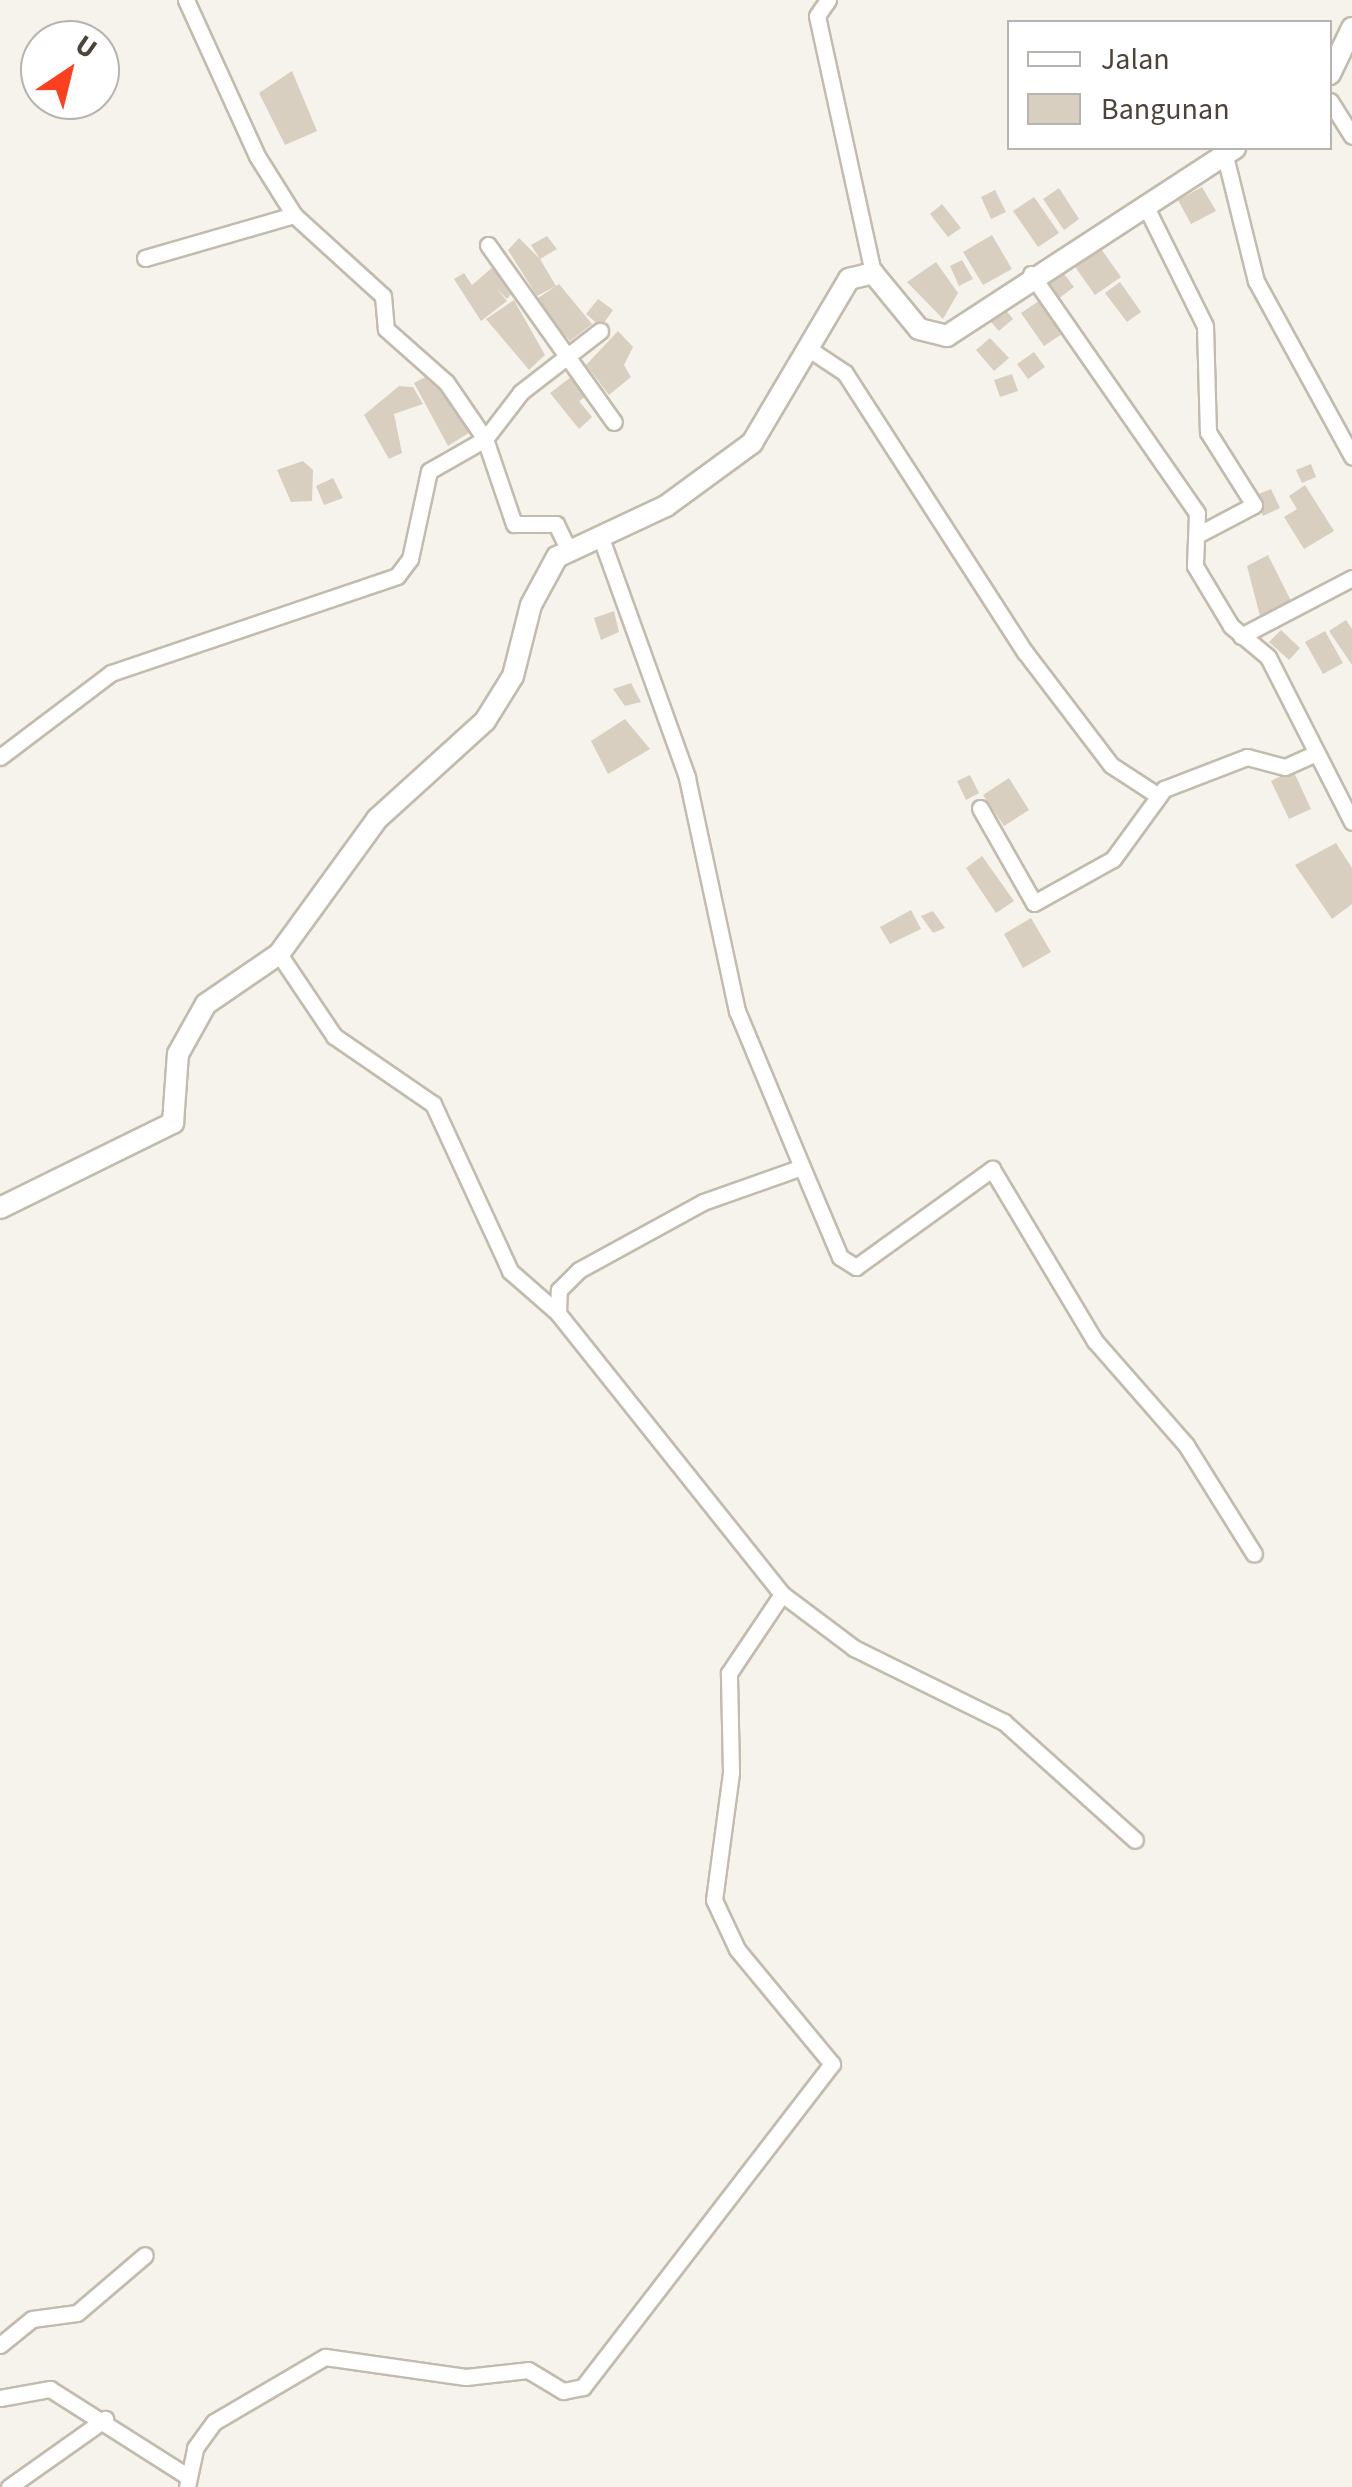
<!DOCTYPE html>
<html>
<head>
<meta charset="utf-8">
<style>
	body { margin:0 }
	#map { position:relative; width:1352px; height:2487px; overflow:hidden; background:#f6f3ec; font-family:"Source Sans 3",sans-serif }
	div>[style] { position:absolute }
	.building>* { inset:0; background:#d8cfc1 }
	.roads { filter:drop-shadow(2px 0 #c2bbae) drop-shadow(-2px 0 #c2bbae) drop-shadow(0 2px #c2bbae) drop-shadow(0 -2px #c2bbae) }
	.minor>* { height:15px; margin:-7.5px; padding:0 7.5px; transform-origin:7.5px; border-radius:7.5px; background:#fff }
	.tertiary>* { height:20px; margin:-10px; padding:0 10px; transform-origin:10px; border-radius:10px; background:#fff }
	span { translate:-50% -50%; white-space:nowrap; text-align:center; line-height:1.15; -webkit-text-stroke:10px #fff; paint-order:stroke }
	.legend { position:absolute; left:1007px; top:20px; width:325px; height:130px; box-sizing:border-box; background:#fff; border:2px solid #b7b4b0; margin:0; padding:12px 18px; list-style:none; font-size:30px; color:#4b4439 }
	.legend li { display:flex; align-items:center; gap:20px; height:50px }
	.legend b { width:50px; border:2px solid #b7b4b0 }
	.north { position:absolute; left:20px; top:20px; width:100px; height:100px; box-sizing:border-box; background:#fff; border:2px solid #b7b4b0; border-radius:50%; rotate:35deg; font-size:28px; font-weight:700; line-height:40px; text-align:center; color:#4b4439 }
	.north::after { content:''; display:block; margin:auto; width:35px; height:45px; background:#fc3f1d; clip-path:polygon(50% 0,100% 100%,50% 72%,0 100%) }
</style>
</head>
<body>
<div id="map">
	<div class="building">
		<i style="clip-path:polygon(292px 71px,317px 131px,285px 145px,259px 93px)"></i>
		<i style="clip-path:polygon(1202px 187px,1216px 211px,1191px 224px,1178px 200px)"></i>
		<i style="clip-path:polygon(1059px 188px,1079px 219px,1064px 230px,1043px 199px)"></i>
		<i style="clip-path:polygon(995px 190px,1006px 212px,991px 219px,981px 197px)"></i>
		<i style="clip-path:polygon(1034px 197px,1059px 233px,1038px 247px,1013px 211px)"></i>
		<i style="clip-path:polygon(942px 204px,961px 228px,948px 237px,930px 214px)"></i>
		<i style="clip-path:polygon(992px 235px,1012px 269px,983px 285px,963px 252px)"></i>
		<i style="clip-path:polygon(547px 236px,557px 249px,540px 259px,556px 286px,537px 296px,508px 250px,519px 238px,540px 259px,531px 245px)"></i>
		<i style="clip-path:polygon(1099px 246px,1121px 277px,1095px 295px,1073px 264px)"></i>
		<i style="clip-path:polygon(962px 260px,973px 279px,959px 286px,950px 266px)"></i>
		<i style="clip-path:polygon(936px 262px,958px 293px,943px 319px,907px 282px)"></i>
		<i style="clip-path:polygon(494px 266px,515px 289px,507px 299px,497px 289px,507px 301px,481px 321px,454px 279px,464px 273px,472px 285px)"></i>
		<i style="clip-path:polygon(1058px 266px,1074px 287px,1058px 299px,1042px 278px)"></i>
		<i style="clip-path:polygon(1120px 282px,1141px 312px,1127px 322px,1105px 293px)"></i>
		<i style="clip-path:polygon(559px 284px,592px 324px,570px 341px,535px 300px)"></i>
		<i style="clip-path:polygon(598px 299px,613px 310px,601px 327px,586px 314px)"></i>
		<i style="clip-path:polygon(514px 300px,545px 355px,529px 370px,486px 319px)"></i>
		<i style="clip-path:polygon(1039px 301px,1062px 334px,1044px 346px,1021px 313px)"></i>
		<i style="clip-path:polygon(1000px 303px,1013px 319px,999px 331px,985px 315px)"></i>
		<i style="clip-path:polygon(618px 331px,633px 347px,624px 365px,631px 377px,609px 395px,586px 365px)"></i>
		<i style="clip-path:polygon(990px 338px,1009px 358px,994px 371px,976px 350px)"></i>
		<i style="clip-path:polygon(1034px 352px,1045px 367px,1028px 379px,1017px 364px)"></i>
		<i style="clip-path:polygon(433px 373px,475px 429px,448px 446px,414px 383px)"></i>
		<i style="clip-path:polygon(575px 374px,590px 394px,579px 401px,592px 417px,579px 429px,550px 393px)"></i>
		<i style="clip-path:polygon(1012px 374px,1018px 391px,1000px 397px,994px 380px)"></i>
		<i style="clip-path:polygon(399px 386px,413px 387px,423px 404px,394px 414px,402px 453px,389px 459px,364px 415px)"></i>
		<i style="clip-path:polygon(303px 461px,313px 470px,312px 501px,291px 502px,277px 470px)"></i>
		<i style="clip-path:polygon(1311px 464px,1316px 477px,1302px 483px,1296px 470px)"></i>
		<i style="clip-path:polygon(333px 478px,343px 498px,324px 505px,316px 486px)"></i>
		<i style="clip-path:polygon(1305px 485px,1334px 531px,1304px 549px,1284px 517px,1297px 509px,1289px 496px)"></i>
		<i style="clip-path:polygon(1271px 489px,1280px 508px,1263px 516px,1254px 496px)"></i>
		<i style="clip-path:polygon(1268px 555px,1291px 601px,1260px 616px,1247px 566px)"></i>
		<i style="clip-path:polygon(614px 611px,619px 632px,601px 640px,594px 618px)"></i>
		<i style="clip-path:polygon(1346px 620px,1352px 629px,1352px 665px,1329px 631px)"></i>
		<i style="clip-path:polygon(1281px 630px,1300px 648px,1289px 660px,1269px 642px)"></i>
		<i style="clip-path:polygon(1325px 631px,1343px 663px,1323px 674px,1305px 642px)"></i>
		<i style="clip-path:polygon(631px 683px,641px 702px,625px 706px,613px 689px)"></i>
		<i style="clip-path:polygon(625px 719px,650px 749px,608px 774px,591px 741px)"></i>
		<i style="clip-path:polygon(1293px 770px,1311px 809px,1289px 819px,1271px 781px)"></i>
		<i style="clip-path:polygon(970px 775px,979px 793px,966px 800px,957px 781px)"></i>
		<i style="clip-path:polygon(1009px 778px,1029px 810px,1004px 826px,983px 795px)"></i>
		<i style="clip-path:polygon(1336px 843px,1352px 868px,1352px 904px,1332px 919px,1295px 865px)"></i>
		<i style="clip-path:polygon(982px 856px,1014px 901px,996px 913px,966px 868px)"></i>
		<i style="clip-path:polygon(911px 910px,921px 929px,890px 944px,880px 927px)"></i>
		<i style="clip-path:polygon(933px 911px,945px 928px,933px 933px,921px 916px)"></i>
		<i style="clip-path:polygon(1031px 918px,1051px 952px,1023px 968px,1004px 934px)"></i>
	</div>
	<div class="roads">
		<div class="minor">
			<i style="left:186px;top:0;width:171px;rotate:65.5deg"></i>
			<i style="left:257px;top:156px;width:70px;rotate:57.9deg"></i>
			<i style="left:294px;top:215px;width:120px;rotate:42.3deg"></i>
			<i style="left:383px;top:296px;width:33px;rotate:85deg"></i>
			<i style="left:386px;top:329px;width:80px;rotate:41.5deg"></i>
			<i style="left:446px;top:382px;width:69px;rotate:55.6deg"></i>
			<i style="left:485px;top:439px;width:90px;rotate:71.2deg"></i>
			<i style="left:514px;top:524px;width:42px"></i>
			<i style="left:556px;top:524px;width:25px;rotate:64deg"></i>
			<i style="left:828px;top:0;width:19px;rotate:125deg"></i>
			<i style="left:817px;top:16px;width:263px;rotate:77.7deg"></i>
			<i style="left:1330px;top:101px;width:41px;rotate:57.8deg"></i>
			<i style="left:1225px;top:156px;width:129px;rotate:76.1deg"></i>
			<i style="left:1256px;top:281px;width:200px;rotate:61.3deg"></i>
			<i style="left:1145px;top:205px;width:135px;rotate:63.6deg"></i>
			<i style="left:1205px;top:326px;width:106px;rotate:88.4deg"></i>
			<i style="left:1208px;top:432px;width:86px;rotate:57.8deg"></i>
			<i style="left:1254px;top:505px;width:64px;rotate:152.2deg"></i>
			<i style="left:488px;top:245px;width:217px;rotate:54.6deg"></i>
			<i style="left:145px;top:258px;width:155px;rotate:-16.1deg"></i>
			<i style="left:1031px;top:274px;width:291px;rotate:55.2deg"></i>
			<i style="left:1197px;top:513px;width:53px;rotate:92.2deg"></i>
			<i style="left:1195px;top:566px;width:70px;rotate:59deg"></i>
			<i style="left:1231px;top:626px;width:48px;rotate:40deg"></i>
			<i style="left:1268px;top:657px;width:185px;rotate:63deg"></i>
			<i style="left:809px;top:349px;width:43px;rotate:33.7deg"></i>
			<i style="left:845px;top:373px;width:332px;rotate:57.2deg"></i>
			<i style="left:1025px;top:652px;width:142px;rotate:52.7deg"></i>
			<i style="left:1111px;top:765px;width:55px;rotate:33.1deg"></i>
			<i style="left:1241px;top:636px;width:125px;rotate:-27.6deg"></i>
			<i style="left:0;top:757px;width:139px;rotate:-37.1deg"></i>
			<i style="left:111px;top:673px;width:302px;rotate:-18.7deg"></i>
			<i style="left:397px;top:576px;width:21px;rotate:-53deg"></i>
			<i style="left:410px;top:559px;width:90px;rotate:-77.8deg"></i>
			<i style="left:429px;top:471px;width:64px;rotate:-29.7deg"></i>
			<i style="left:485px;top:439px;width:59px;rotate:-52.5deg"></i>
			<i style="left:521px;top:392px;width:100px;rotate:-37.7deg"></i>
			<i style="left:980px;top:808px;width:109px;rotate:60.4deg"></i>
			<i style="left:1034px;top:903px;width:90px;rotate:-29.1deg"></i>
			<i style="left:1113px;top:859px;width:87px;rotate:-53.9deg"></i>
			<i style="left:1164px;top:789px;width:89px;rotate:-21.1deg"></i>
			<i style="left:1247px;top:757px;width:39px;rotate:15deg"></i>
			<i style="left:1285px;top:767px;width:34px;rotate:-24deg"></i>
			<i style="left:279px;top:954px;width:99px;rotate:56.1deg"></i>
			<i style="left:334px;top:1036px;width:120px;rotate:34.5deg"></i>
			<i style="left:433px;top:1104px;width:184px;rotate:65.2deg"></i>
			<i style="left:510px;top:1271px;width:64px;rotate:41.2deg"></i>
			<i style="left:802px;top:1167px;width:98px;rotate:67.1deg"></i>
			<i style="left:840px;top:1257px;width:19px;rotate:32deg"></i>
			<i style="left:856px;top:1267px;width:168px;rotate:-35.8deg"></i>
			<i style="left:992px;top:1169px;width:200px;rotate:59.1deg"></i>
			<i style="left:1095px;top:1341px;width:138px;rotate:48.8deg"></i>
			<i style="left:1186px;top:1445px;width:128px;rotate:58deg"></i>
			<i style="left:782px;top:1594px;width:90px;rotate:36.9deg"></i>
			<i style="left:854px;top:1648px;width:167px;rotate:26.3deg"></i>
			<i style="left:1004px;top:1722px;width:176px;rotate:42deg"></i>
			<i style="left:0;top:2345px;width:41px;rotate:-39.1deg"></i>
			<i style="left:32px;top:2319px;width:45px;rotate:-7.6deg"></i>
			<i style="left:77px;top:2313px;width:89px;rotate:-40.5deg"></i>
			<i style="left:0;top:2398px;width:51px;rotate:-10.2deg"></i>
			<i style="left:50px;top:2389px;width:162px;rotate:32.4deg"></i>
			<i style="left:9px;top:2487px;width:118px;rotate:-35.3deg"></i>
			<i style="left:187px;top:2487px;width:40px;rotate:-78deg"></i>
			<i style="left:195px;top:2448px;width:32px;rotate:-54deg"></i>
			<i style="left:214px;top:2422px;width:129px;rotate:-30.4deg"></i>
			<i style="left:325px;top:2357px;width:142px;rotate:8.1deg"></i>
			<i style="left:466px;top:2377px;width:62px;rotate:-6.4deg"></i>
			<i style="left:528px;top:2370px;width:41px;rotate:31deg"></i>
			<i style="left:563px;top:2391px;width:20px;rotate:-11deg"></i>
			<i style="left:583px;top:2387px;width:408px;rotate:-52.4deg"></i>
			<i style="left:832px;top:2064px;width:149px;rotate:-129.6deg"></i>
			<i style="left:737px;top:1949px;width:54px;rotate:-115.1deg"></i>
			<i style="left:714px;top:1900px;width:129px;rotate:-82.4deg"></i>
			<i style="left:731px;top:1772px;width:99px;rotate:-91.2deg"></i>
			<i style="left:729px;top:1673px;width:95px;rotate:-56.1deg"></i>
			<i style="left:782px;top:1594px;width:359px;rotate:-128.6deg"></i>
			<i style="left:558px;top:1313px;width:23px;rotate:-88deg"></i>
			<i style="left:559px;top:1290px;width:28px;rotate:-45deg"></i>
			<i style="left:579px;top:1270px;width:141px;rotate:-28.7deg"></i>
			<i style="left:703px;top:1202px;width:105px;rotate:-19.5deg"></i>
			<i style="left:802px;top:1167px;width:169px;rotate:-112.6deg"></i>
			<i style="left:737px;top:1011px;width:239px;rotate:-102.1deg"></i>
			<i style="left:687px;top:777px;width:257px;rotate:-109.8deg"></i>
		</div>
		<div class="tertiary">
			<i style="left:1330px;top:74px;width:51px;rotate:-64.4deg"></i>
			<i style="left:0;top:1208px;width:193px;rotate:-26.2deg"></i>
			<i style="left:173px;top:1123px;width:69px;rotate:-85.9deg"></i>
			<i style="left:178px;top:1054px;width:57px;rotate:-60.8deg"></i>
			<i style="left:206px;top:1004px;width:88px;rotate:-34.4deg"></i>
			<i style="left:279px;top:954px;width:167px;rotate:-54deg"></i>
			<i style="left:377px;top:819px;width:146px;rotate:-42.2deg"></i>
			<i style="left:485px;top:721px;width:53px;rotate:-58.1deg"></i>
			<i style="left:513px;top:676px;width:73px;rotate:-75.8deg"></i>
			<i style="left:531px;top:605px;width:55px;rotate:-61.6deg"></i>
			<i style="left:557px;top:557px;width:120px;rotate:-25.1deg"></i>
			<i style="left:666px;top:506px;width:107px;rotate:-36.2deg"></i>
			<i style="left:752px;top:443px;width:191px;rotate:-59.4deg"></i>
			<i style="left:849px;top:279px;width:25px;rotate:-14deg"></i>
			<i style="left:873px;top:273px;width:72px;rotate:50.6deg"></i>
			<i style="left:919px;top:329px;width:29px;rotate:14deg"></i>
			<i style="left:947px;top:336px;width:344px;rotate:-33.1deg"></i>
		</div>
	</div>
	<ul class="legend">
	<li><b style="height:12px;background:#fff"></b>Jalan</li>
	<li><b style="height:28px;background:#d8cfc1"></b>Bangunan</li>
	</ul>
	<div class="north">U</div>
</div>
</body>
</html>
